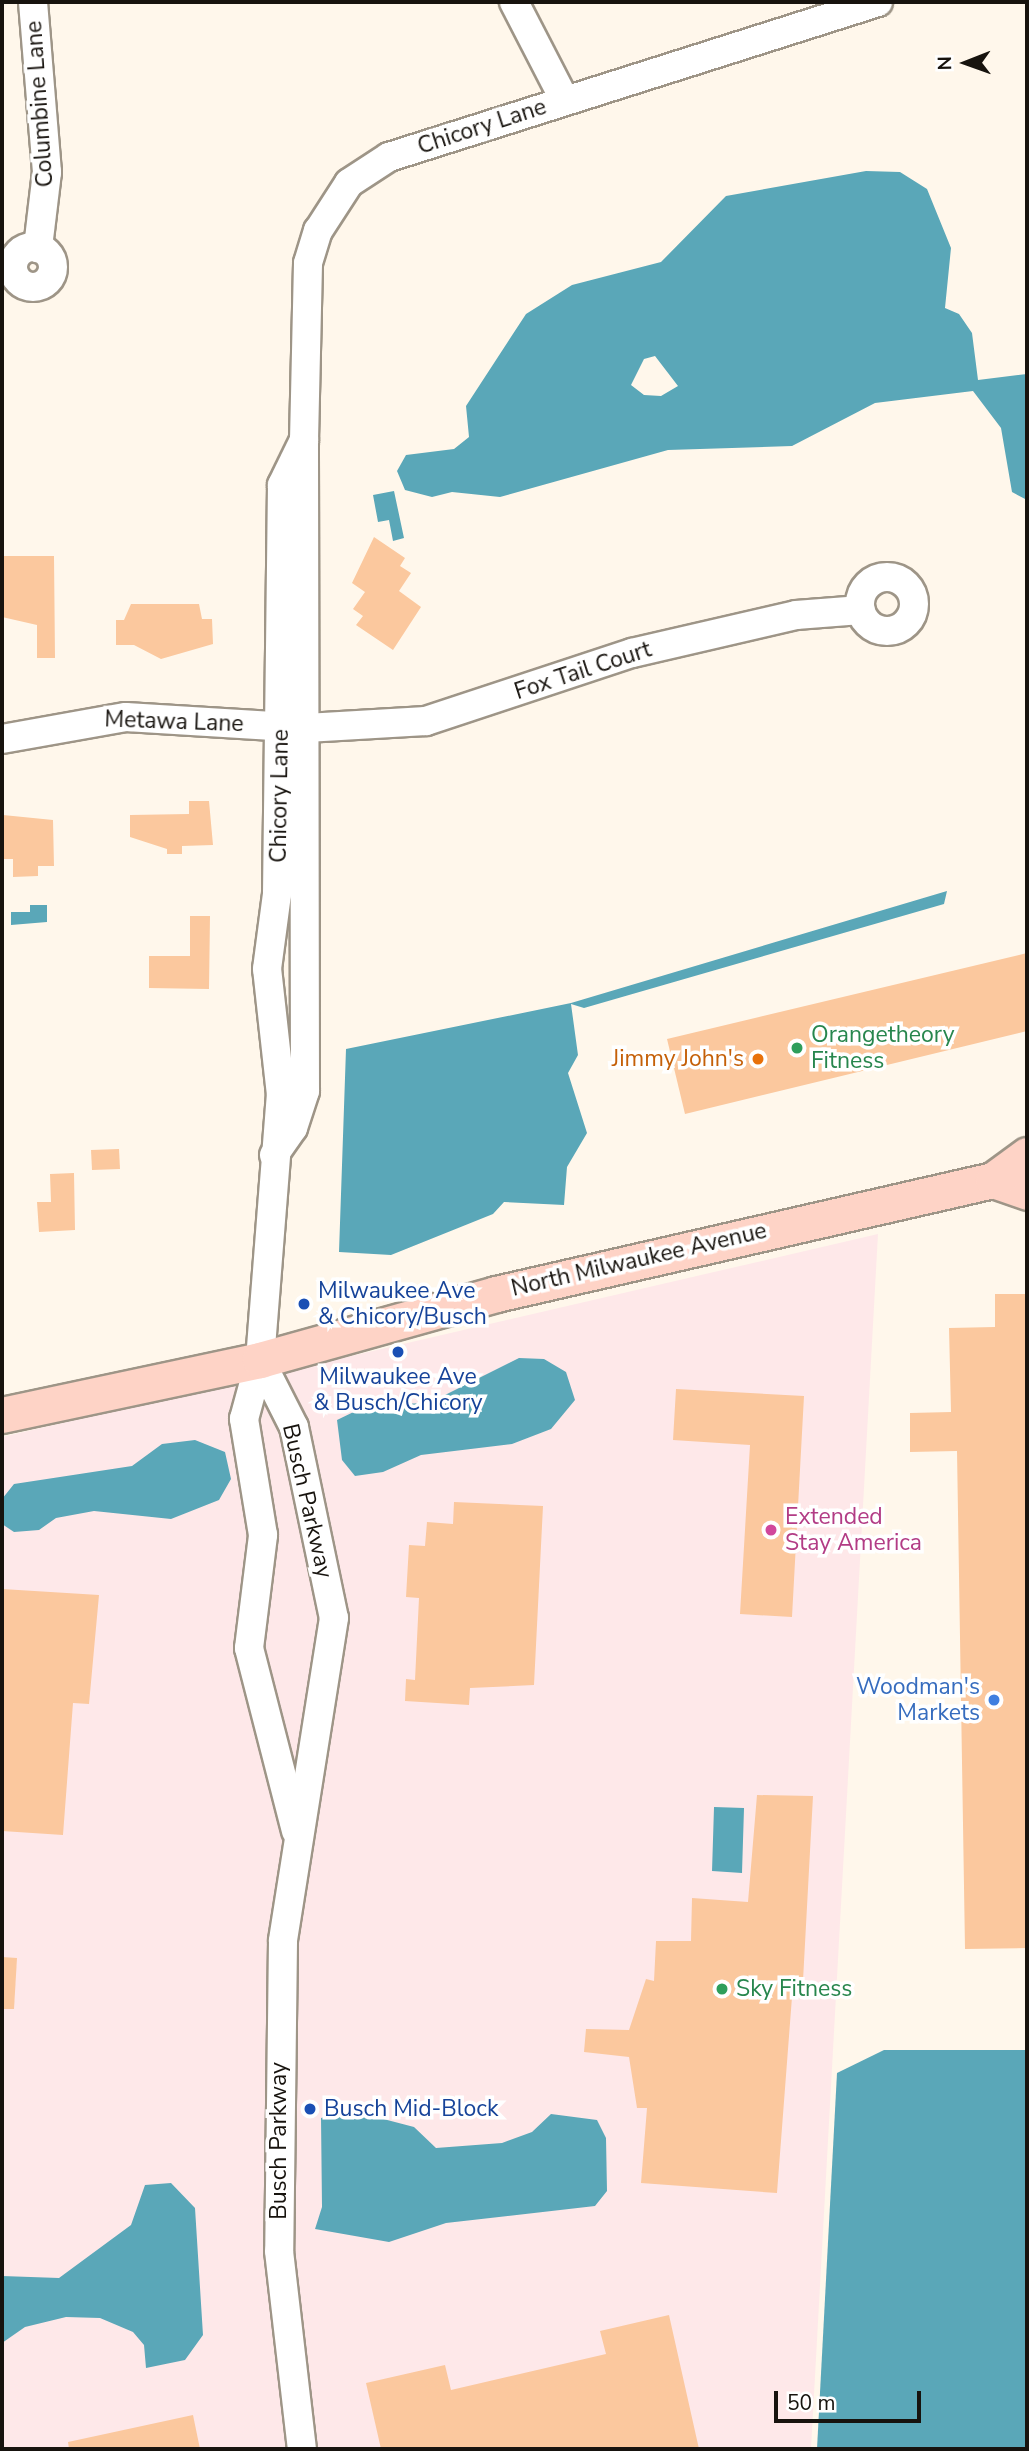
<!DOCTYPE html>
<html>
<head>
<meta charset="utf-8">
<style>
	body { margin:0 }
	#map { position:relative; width:1029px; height:2451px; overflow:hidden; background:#fff7eb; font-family:"Nunito Sans",sans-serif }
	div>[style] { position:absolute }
	.commercial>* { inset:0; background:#fee8e9 }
	.water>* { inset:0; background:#5aa7b8 }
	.building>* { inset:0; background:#fbc89e }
	.roads { filter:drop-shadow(2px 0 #9e9587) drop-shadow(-2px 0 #9e9587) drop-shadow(0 2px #9e9587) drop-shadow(0 -2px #9e9587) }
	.minor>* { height:28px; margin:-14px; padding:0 14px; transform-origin:14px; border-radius:14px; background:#fff }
	.minor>.ring { margin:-14px; padding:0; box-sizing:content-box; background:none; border:28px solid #fff; border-radius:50% }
	.major>* { height:35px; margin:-17.5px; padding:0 17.5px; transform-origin:17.5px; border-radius:17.5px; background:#fed3c6 }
	.dots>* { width:19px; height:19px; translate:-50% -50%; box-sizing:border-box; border:4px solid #fff; border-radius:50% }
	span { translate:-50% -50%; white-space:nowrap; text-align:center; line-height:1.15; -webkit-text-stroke:7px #fff; paint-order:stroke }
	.street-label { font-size:23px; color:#17130e }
	.leisure-label { font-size:23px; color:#27864d }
	.left { translate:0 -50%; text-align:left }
	.food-label { font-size:23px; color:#c56008 }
	.right { translate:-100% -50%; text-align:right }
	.transit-label { font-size:23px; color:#164399 }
	.hotel-label { font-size:23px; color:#b23c85 }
	.shop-label { font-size:23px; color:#366cbe }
	.frame { position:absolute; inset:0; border:4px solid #17130e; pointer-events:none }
	.north { position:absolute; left:931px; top:28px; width:70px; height:70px; -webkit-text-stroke:5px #fff; paint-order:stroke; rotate:269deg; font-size:19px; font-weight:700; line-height:28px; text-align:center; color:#17130e }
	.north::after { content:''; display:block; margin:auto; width:24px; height:32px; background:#17130e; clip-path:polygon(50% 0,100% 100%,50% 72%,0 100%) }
	.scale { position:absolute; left:774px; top:2391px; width:147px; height:32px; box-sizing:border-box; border:4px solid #17130e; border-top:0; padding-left:9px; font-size:21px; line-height:24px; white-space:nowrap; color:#17130e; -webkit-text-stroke:5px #fff; paint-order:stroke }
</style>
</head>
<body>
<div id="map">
	<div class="commercial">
		<i style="clip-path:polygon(878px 1234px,811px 2449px,2px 2449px,2px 1437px)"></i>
	</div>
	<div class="water">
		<i style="clip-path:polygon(evenodd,866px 171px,900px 172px,927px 189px,951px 248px,945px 308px,959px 314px,972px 333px,978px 380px,1027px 374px,1027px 500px,1012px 492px,1001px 428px,973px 391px,875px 403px,792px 446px,668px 450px,500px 497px,452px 492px,432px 497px,405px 490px,397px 471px,406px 455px,454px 449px,469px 437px,466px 406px,526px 314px,572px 285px,661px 262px,726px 196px,866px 171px,655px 356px,678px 386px,661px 396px,644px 395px,631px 385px,644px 359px,655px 356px)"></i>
		<i style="clip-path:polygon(394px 491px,404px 538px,393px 541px,389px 520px,378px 522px,373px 495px)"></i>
		<i style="clip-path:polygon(947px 891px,944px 904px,584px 1008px,571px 1004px,578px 1055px,568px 1073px,587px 1133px,567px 1167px,564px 1205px,504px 1202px,493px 1214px,391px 1255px,339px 1252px,346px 1049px,571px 1003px)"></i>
		<i style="clip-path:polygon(30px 905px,47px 905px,47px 922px,11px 925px,11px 912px,30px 912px)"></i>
		<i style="clip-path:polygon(519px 1358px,544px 1359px,566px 1372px,575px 1400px,551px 1429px,512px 1444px,421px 1455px,383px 1472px,355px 1476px,342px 1460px,337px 1420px,368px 1405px,429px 1403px)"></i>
		<i style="clip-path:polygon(195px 1440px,225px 1452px,231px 1479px,219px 1500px,171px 1519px,94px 1511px,56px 1518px,39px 1530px,14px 1532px,2px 1524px,2px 1499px,14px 1484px,132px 1466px,162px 1444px)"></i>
		<i style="clip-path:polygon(714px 1807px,744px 1808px,742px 1873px,712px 1871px)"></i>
		<i style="clip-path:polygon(884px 2050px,1027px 2050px,1027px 2449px,817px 2449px,837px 2073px)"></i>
		<i style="clip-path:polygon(349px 2110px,414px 2127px,436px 2148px,502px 2143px,532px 2132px,551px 2114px,597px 2120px,606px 2138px,607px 2191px,595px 2206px,446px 2223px,389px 2242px,315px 2229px,322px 2207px,321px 2118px)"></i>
		<i style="clip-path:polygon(171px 2183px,195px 2208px,203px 2335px,185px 2360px,146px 2368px,144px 2345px,133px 2332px,100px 2318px,66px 2317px,25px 2327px,2px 2343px,2px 2276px,59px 2278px,131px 2225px,145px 2185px)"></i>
	</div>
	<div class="building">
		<i style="clip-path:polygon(374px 537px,405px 558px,400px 566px,411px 573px,399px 591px,421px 607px,393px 650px,356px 625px,363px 616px,353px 609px,365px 592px,352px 583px)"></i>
		<i style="clip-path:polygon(2px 556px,54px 556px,55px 658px,37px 658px,37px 625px,2px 617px)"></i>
		<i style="clip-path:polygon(131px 604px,199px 604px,202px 619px,212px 619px,213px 644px,161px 659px,134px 645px,116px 645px,116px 620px,124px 620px)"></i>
		<i style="clip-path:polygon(189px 801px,209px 801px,213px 845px,182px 846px,182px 854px,167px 854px,167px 849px,130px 837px,130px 815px,189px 814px)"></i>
		<i style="clip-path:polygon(3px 815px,53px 820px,54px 866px,38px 866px,38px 876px,13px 877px,13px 859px,4px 859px)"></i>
		<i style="clip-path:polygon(190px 916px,210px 916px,209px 989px,149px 988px,149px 956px,190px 956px)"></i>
		<i style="clip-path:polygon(1027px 953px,1027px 1031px,685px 1114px,667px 1039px)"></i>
		<i style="clip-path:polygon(119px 1149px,120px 1169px,92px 1170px,91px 1150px)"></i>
		<i style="clip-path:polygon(74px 1173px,75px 1230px,39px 1232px,37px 1202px,51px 1202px,50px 1174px)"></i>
		<i style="clip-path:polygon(995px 1294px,1027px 1294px,1027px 1948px,965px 1949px,957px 1451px,910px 1452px,910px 1413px,951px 1412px,949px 1328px,995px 1327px)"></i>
		<i style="clip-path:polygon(676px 1389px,804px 1396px,792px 1617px,740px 1614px,750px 1445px,673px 1440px)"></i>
		<i style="clip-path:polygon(454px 1502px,543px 1506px,534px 1685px,470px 1688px,469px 1705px,405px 1701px,406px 1679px,415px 1680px,419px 1598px,406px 1597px,409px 1545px,425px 1546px,427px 1522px,453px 1524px)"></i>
		<i style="clip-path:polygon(2px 1589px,99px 1595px,89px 1704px,73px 1703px,63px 1835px,2px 1831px)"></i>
		<i style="clip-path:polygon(757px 1795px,813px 1796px,802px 1999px,792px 1997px,777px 2193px,641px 2183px,647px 2108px,637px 2108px,629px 2057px,584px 2052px,586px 2029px,629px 2030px,646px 1979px,654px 1981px,656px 1941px,691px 1941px,692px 1898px,748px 1902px)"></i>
		<i style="clip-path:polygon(2px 1957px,17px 1958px,14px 2009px,2px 2009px)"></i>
		<i style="clip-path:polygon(669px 2315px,699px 2449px,381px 2449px,366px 2383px,445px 2365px,451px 2390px,606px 2354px,600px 2331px)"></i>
		<i style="clip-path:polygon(193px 2415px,200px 2449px,69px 2449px,68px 2442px)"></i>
	</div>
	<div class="roads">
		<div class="minor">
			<i style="left:33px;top:2px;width:171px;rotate:85.3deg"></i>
			<i style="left:47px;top:172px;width:77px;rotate:96.8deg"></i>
			<i style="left:514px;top:2px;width:111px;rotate:62.7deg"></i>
			<i class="ring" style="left:13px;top:247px;width:12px;height:12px"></i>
			<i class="ring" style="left:860px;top:577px;width:26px;height:26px"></i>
			<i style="left:2px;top:739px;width:126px;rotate:-10.1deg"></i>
			<i style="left:126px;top:717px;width:180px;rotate:3.5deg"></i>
			<i style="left:306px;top:728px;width:120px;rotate:-3.3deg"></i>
			<i style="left:426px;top:721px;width:217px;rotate:-18.3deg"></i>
			<i style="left:632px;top:653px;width:168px;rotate:-13deg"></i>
			<i style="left:796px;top:615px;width:65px;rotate:-4.4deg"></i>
			<i style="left:274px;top:1155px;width:33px;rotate:-55deg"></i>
			<i style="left:293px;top:1128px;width:39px;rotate:-72deg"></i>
			<i style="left:305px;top:1091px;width:651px;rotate:-90.09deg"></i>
			<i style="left:304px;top:440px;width:177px;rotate:-88.7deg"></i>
			<i style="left:308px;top:263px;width:34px;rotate:-73deg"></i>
			<i style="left:318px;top:231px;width:57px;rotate:-57.1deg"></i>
			<i style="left:349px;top:183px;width:48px;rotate:-33deg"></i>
			<i style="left:389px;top:157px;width:513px;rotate:-17.59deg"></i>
			<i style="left:260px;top:1360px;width:75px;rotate:63.1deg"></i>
			<i style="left:294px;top:1427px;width:195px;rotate:78.2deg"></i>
			<i style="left:334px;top:1618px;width:327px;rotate:99deg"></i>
			<i style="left:283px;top:1941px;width:310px;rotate:90.7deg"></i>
			<i style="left:279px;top:2251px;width:199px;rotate:83.4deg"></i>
			<i style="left:296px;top:1831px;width:189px;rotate:-104.4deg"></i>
			<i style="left:249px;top:1648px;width:114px;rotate:-82.9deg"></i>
			<i style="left:263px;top:1535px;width:118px;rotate:-99.3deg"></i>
			<i style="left:244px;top:1419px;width:61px;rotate:-74.8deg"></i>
			<i style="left:260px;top:1360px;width:266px;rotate:-85.5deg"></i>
			<i style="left:281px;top:1095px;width:127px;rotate:-96.3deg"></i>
			<i style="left:267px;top:969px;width:76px;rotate:-82.4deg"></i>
			<i style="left:277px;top:894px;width:409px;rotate:-89.3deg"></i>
			<i style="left:282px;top:485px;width:50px;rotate:-63.9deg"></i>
		</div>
		<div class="major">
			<i style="left:993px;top:1180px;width:36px;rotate:19deg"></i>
			<i style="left:2px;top:1415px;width:264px;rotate:-12deg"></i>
			<i style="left:260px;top:1360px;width:245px;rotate:-15.6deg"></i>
			<i style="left:496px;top:1294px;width:510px;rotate:-12.92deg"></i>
			<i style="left:993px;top:1180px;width:42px;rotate:-36.3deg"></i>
		</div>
	</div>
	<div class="dots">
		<i style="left:797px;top:1048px;background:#2e9e5b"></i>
		<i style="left:758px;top:1059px;background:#e8710a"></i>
		<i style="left:304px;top:1304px;background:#1a4fb4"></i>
		<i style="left:398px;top:1352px;background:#1a4fb4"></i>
		<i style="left:771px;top:1530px;background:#d1479c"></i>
		<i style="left:994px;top:1700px;background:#3f7fe0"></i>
		<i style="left:722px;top:1989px;background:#2e9e5b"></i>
		<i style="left:310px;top:2109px;background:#1a4fb4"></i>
	</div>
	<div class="street-label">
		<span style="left:40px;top:104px;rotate:-94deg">Columbine Lane</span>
		<span style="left:482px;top:127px;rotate:-18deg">Chicory Lane</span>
		<span style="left:583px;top:671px;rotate:-18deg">Fox Tail Court</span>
		<span style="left:174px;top:722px;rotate:2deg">Metawa Lane</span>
		<span style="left:280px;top:796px;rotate:-89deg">Chicory Lane</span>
		<span style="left:639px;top:1260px;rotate:-13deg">North Milwaukee Avenue</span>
		<span style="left:307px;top:1501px;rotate:77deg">Busch Parkway</span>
		<span style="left:279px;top:2141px;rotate:-90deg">Busch Parkway</span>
	</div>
	<div class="leisure-label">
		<span class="left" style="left:811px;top:1048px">Orangetheory<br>Fitness</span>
		<span class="left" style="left:736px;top:1989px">Sky Fitness</span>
	</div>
	<div class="food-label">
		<span class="right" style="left:744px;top:1059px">Jimmy John's</span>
	</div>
	<div class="transit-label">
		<span class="left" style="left:318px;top:1304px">Milwaukee Ave<br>&amp; Chicory/Busch</span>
		<span style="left:398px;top:1390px">Milwaukee Ave<br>&amp; Busch/Chicory</span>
		<span class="left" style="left:324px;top:2109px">Busch Mid-Block</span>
	</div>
	<div class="hotel-label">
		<span class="left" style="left:785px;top:1530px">Extended<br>Stay America</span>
	</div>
	<div class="shop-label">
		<span class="right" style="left:980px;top:1700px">Woodman's<br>Markets</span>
	</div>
	<div class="frame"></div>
	<div class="north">N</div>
	<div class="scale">50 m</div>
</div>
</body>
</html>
